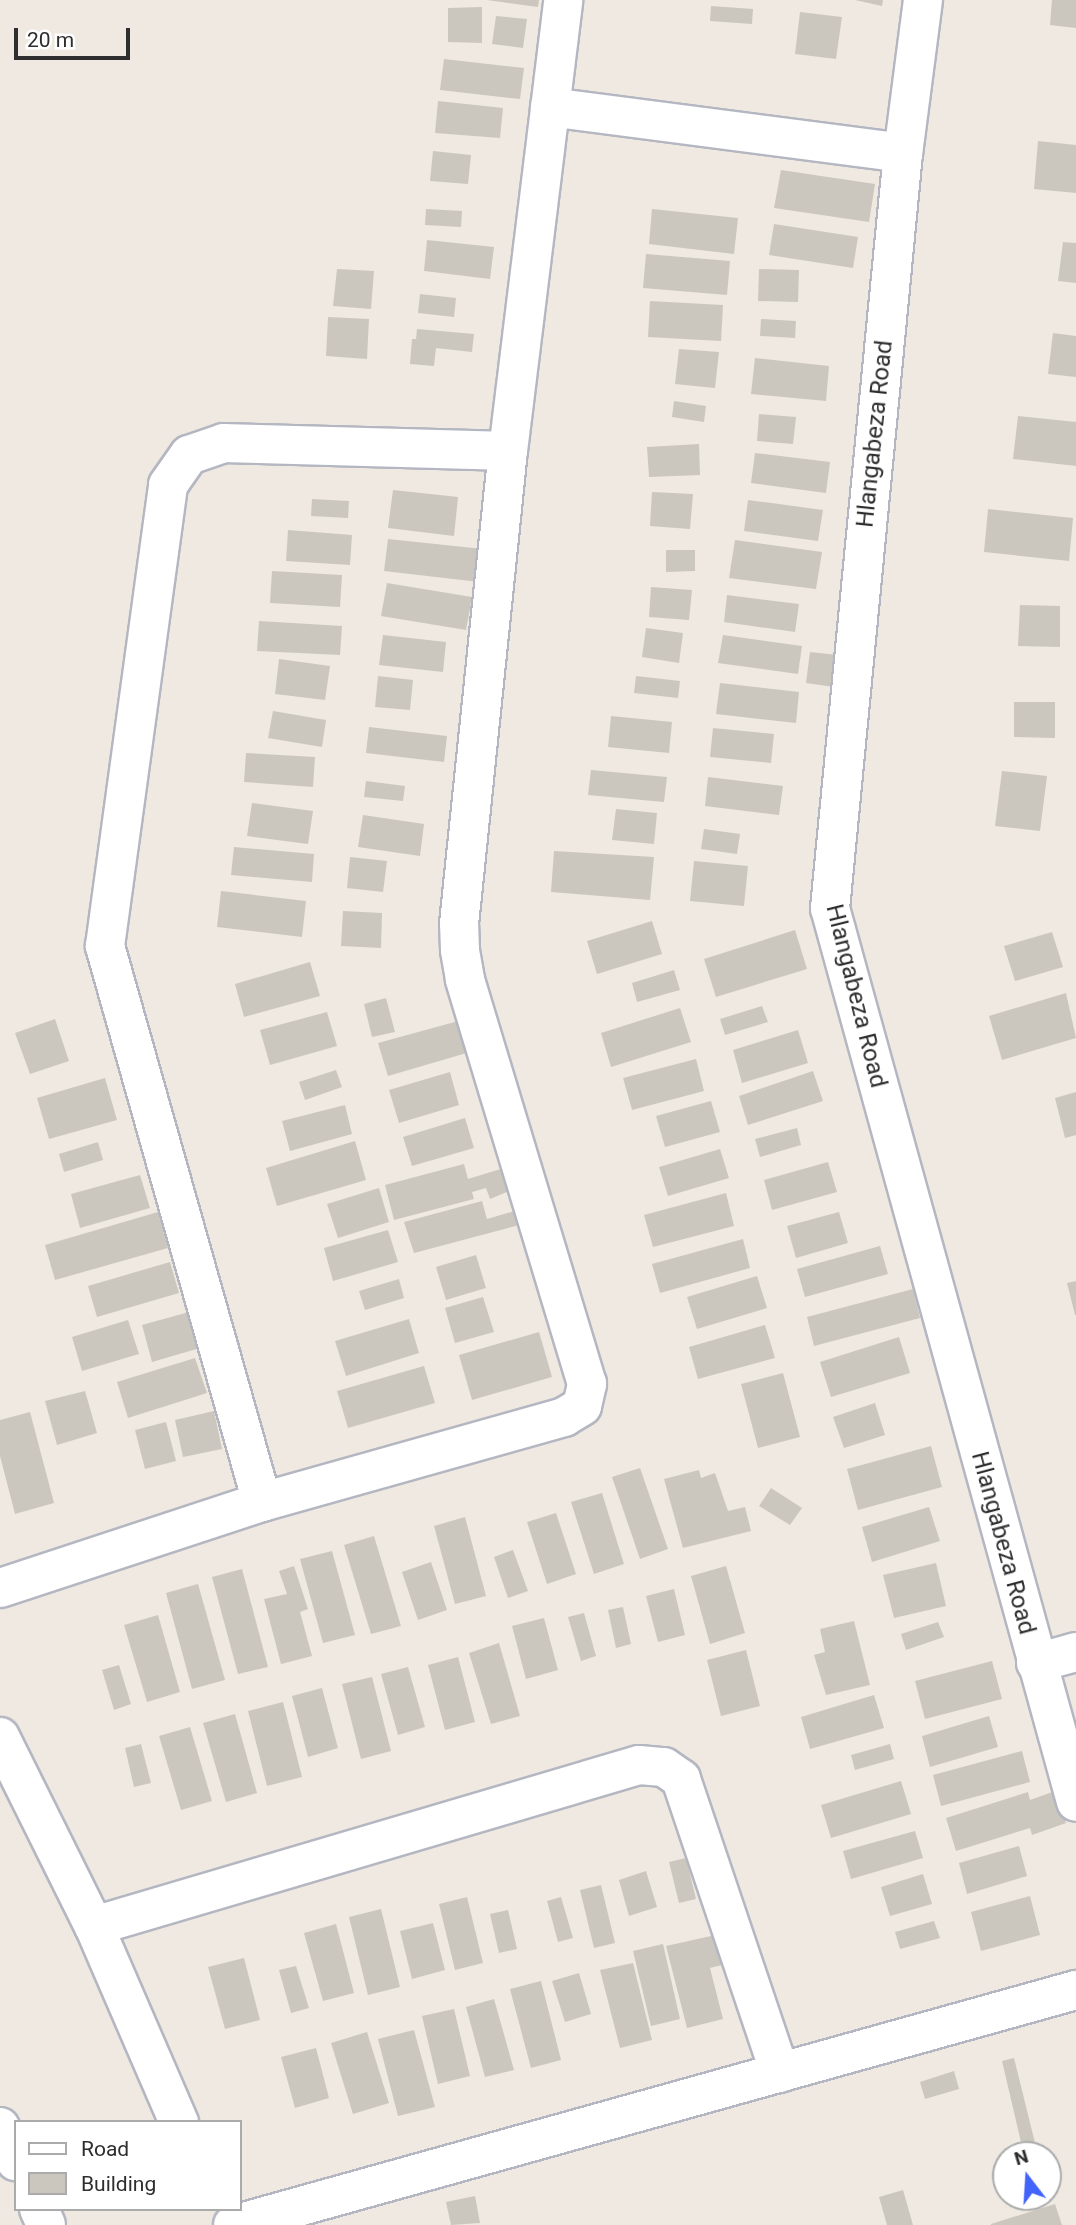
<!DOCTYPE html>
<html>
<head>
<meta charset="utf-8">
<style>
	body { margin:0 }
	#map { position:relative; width:1076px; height:2225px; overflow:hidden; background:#efe9e1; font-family:Roboto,sans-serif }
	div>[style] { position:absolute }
	.building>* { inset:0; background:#cbc7bf }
	.roads { filter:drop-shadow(2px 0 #b4b7c1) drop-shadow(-2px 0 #b4b7c1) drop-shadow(0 2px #b4b7c1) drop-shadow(0 -2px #b4b7c1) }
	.minor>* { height:38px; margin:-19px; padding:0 19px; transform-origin:19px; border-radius:19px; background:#fff }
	span { translate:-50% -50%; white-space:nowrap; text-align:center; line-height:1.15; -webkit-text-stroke:6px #fff; paint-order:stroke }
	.street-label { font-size:24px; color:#2e2e2e }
	.legend { position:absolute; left:14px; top:2120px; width:228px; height:91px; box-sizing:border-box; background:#fff; border:2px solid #ababab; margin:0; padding:9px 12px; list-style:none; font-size:21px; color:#2e2e2e }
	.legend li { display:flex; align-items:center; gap:14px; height:35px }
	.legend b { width:35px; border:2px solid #ababab }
	.north { position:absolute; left:992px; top:2141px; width:70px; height:70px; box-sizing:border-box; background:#fff; border:2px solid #ababab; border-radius:50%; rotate:343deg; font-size:19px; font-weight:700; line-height:28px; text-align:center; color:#2e2e2e }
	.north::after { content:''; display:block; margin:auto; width:24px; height:32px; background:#4264fb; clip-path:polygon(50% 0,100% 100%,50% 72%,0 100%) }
	.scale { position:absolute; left:14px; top:28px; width:116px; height:32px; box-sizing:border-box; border:4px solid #2e2e2e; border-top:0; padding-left:9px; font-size:21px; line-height:24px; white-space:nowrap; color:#2e2e2e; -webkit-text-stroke:5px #fff; paint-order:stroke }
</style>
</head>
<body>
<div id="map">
	<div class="building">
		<i style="clip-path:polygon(487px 0,539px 0,538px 7px)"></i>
		<i style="clip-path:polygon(855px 0,883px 0,882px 6px)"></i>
		<i style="clip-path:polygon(1052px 0,1076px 0,1076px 28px,1050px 25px)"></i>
		<i style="clip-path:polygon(711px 6px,753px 9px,752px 24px,710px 21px)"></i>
		<i style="clip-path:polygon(482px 7px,482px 43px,448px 42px,448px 8px)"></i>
		<i style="clip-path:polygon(800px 12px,842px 17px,836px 59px,795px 54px)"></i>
		<i style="clip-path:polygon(496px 16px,527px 19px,523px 48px,492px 44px)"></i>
		<i style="clip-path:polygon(444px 59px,524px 68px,520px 99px,440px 90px)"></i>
		<i style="clip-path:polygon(438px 101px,503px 108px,500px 138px,435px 133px)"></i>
		<i style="clip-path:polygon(1038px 141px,1076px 145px,1076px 193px,1034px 189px)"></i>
		<i style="clip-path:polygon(433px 151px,471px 155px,468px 184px,430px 181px)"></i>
		<i style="clip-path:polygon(781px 170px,875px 184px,869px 222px,774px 208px)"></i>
		<i style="clip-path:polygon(426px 209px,462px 211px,461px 227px,425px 225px)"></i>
		<i style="clip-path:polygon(652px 209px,738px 218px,734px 254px,649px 244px)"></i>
		<i style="clip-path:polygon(774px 224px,858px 237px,853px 268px,769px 255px)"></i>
		<i style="clip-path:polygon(427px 240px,494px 247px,490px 279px,424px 271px)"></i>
		<i style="clip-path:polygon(1063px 242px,1076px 243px,1076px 283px,1058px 281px)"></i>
		<i style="clip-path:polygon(646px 254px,730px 261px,727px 295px,643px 288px)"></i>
		<i style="clip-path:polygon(337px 269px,374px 271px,371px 309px,333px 306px)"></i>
		<i style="clip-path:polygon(759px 269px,799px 270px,798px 302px,758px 301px)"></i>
		<i style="clip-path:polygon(420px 294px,456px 298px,454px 317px,418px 313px)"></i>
		<i style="clip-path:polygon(650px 301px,723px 305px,721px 341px,648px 337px)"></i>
		<i style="clip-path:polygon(328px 317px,369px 319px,367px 359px,326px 356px)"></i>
		<i style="clip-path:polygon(761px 319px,796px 321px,795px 338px,760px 336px)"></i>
		<i style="clip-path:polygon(417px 329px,474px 334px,472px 352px,436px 348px,434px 366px,410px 364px,412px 339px,416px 339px)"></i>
		<i style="clip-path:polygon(1053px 333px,1076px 336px,1076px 377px,1048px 374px)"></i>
		<i style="clip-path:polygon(679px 349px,719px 352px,715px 388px,675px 384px)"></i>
		<i style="clip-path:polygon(755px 358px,829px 366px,826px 401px,751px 394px)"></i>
		<i style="clip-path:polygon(674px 401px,706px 406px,704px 422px,672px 417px)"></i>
		<i style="clip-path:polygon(759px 414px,796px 417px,793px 444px,757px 441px)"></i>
		<i style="clip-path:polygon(1018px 416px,1076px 422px,1076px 466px,1013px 459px)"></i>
		<i style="clip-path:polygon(699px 444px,700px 475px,649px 477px,647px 447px)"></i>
		<i style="clip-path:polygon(755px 453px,830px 462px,826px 493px,751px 483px)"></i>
		<i style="clip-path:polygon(393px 490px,458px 497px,454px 536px,388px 528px)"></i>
		<i style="clip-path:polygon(652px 492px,693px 494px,690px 529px,650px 526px)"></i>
		<i style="clip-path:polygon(312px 499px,349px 501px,348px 518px,311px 516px)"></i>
		<i style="clip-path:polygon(748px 500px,823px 510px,818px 541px,744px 531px)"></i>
		<i style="clip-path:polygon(988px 509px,1073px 518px,1069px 561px,984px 552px)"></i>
		<i style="clip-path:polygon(288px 530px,352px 535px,350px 565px,286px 561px)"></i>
		<i style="clip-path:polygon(388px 539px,483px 549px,479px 582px,384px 571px)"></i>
		<i style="clip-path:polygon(735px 540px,822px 552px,816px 589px,729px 578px)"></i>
		<i style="clip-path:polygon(666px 550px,695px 550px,695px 571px,666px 572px)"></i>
		<i style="clip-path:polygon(272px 571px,342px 575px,340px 607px,270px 603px)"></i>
		<i style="clip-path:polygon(387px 583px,472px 597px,466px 630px,381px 616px)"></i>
		<i style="clip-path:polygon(651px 587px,692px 590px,689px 620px,649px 617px)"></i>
		<i style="clip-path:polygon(727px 595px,799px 604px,795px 632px,724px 622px)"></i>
		<i style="clip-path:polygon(1020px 605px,1060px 606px,1060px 647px,1018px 646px)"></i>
		<i style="clip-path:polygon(259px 621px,342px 626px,340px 655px,257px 651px)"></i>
		<i style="clip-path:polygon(646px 628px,683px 633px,679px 663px,642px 657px)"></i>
		<i style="clip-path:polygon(383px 635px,446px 642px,443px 672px,379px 665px)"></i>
		<i style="clip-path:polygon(723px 635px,802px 646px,798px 674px,718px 663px)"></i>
		<i style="clip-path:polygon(810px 652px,838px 655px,834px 687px,806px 683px)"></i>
		<i style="clip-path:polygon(279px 659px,330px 666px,325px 700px,275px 694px)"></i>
		<i style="clip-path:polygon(378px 676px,413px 680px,410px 710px,375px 707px)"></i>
		<i style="clip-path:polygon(636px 676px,680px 681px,678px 698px,634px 693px)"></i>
		<i style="clip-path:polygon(720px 683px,799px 692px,796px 723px,716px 714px)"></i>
		<i style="clip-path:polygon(1014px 702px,1055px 702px,1055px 738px,1014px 737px)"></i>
		<i style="clip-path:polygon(273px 711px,326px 720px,322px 747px,268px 738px)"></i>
		<i style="clip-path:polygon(611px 716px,672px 722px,669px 753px,608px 747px)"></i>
		<i style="clip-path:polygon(369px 727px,447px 736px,444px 762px,366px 753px)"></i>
		<i style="clip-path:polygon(713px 728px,774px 734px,771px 763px,710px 757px)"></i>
		<i style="clip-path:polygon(246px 753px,315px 757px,313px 787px,244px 782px)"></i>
		<i style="clip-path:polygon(591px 770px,667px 777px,664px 802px,588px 795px)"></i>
		<i style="clip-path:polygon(1002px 771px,1047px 776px,1040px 831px,995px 826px)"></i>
		<i style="clip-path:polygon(708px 777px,783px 786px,779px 815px,705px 806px)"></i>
		<i style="clip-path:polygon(366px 781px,405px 786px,403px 801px,364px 797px)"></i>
		<i style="clip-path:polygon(252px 803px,313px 811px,308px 844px,247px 836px)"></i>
		<i style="clip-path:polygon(616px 809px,657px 813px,654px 844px,612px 840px)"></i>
		<i style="clip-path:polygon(363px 815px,424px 824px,420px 856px,358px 847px)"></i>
		<i style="clip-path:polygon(704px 829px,740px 834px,737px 854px,701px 849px)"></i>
		<i style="clip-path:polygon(234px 847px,314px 854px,312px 882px,231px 875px)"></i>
		<i style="clip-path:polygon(554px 851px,654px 857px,650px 900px,551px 892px)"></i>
		<i style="clip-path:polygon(350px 857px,387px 861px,383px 892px,347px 888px)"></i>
		<i style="clip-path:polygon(694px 861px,748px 866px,744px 906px,690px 901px)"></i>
		<i style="clip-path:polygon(221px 891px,306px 901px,302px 937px,217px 927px)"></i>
		<i style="clip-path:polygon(343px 911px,382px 913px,381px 948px,341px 946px)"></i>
		<i style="clip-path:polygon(652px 921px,662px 954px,597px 974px,587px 941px)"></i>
		<i style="clip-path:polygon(795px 930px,807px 969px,716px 997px,704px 959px)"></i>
		<i style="clip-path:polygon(1052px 932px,1063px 967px,1015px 981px,1004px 946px)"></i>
		<i style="clip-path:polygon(310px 962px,320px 996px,244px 1017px,235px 984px)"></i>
		<i style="clip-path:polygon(674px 970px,680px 990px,637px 1002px,632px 983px)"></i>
		<i style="clip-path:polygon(1066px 993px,1076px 1038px,1002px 1060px,989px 1016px)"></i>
		<i style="clip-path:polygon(386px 998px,395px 1032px,372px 1037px,364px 1004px)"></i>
		<i style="clip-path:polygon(762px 1006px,768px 1022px,725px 1035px,720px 1019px)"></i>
		<i style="clip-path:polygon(680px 1008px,691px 1042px,611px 1067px,601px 1033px)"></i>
		<i style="clip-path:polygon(327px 1012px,337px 1046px,270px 1065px,260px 1030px)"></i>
		<i style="clip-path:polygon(55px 1019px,69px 1061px,30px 1074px,15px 1033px)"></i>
		<i style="clip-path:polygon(462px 1020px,470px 1052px,388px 1076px,378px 1043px)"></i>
		<i style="clip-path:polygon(798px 1030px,808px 1063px,742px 1083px,733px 1050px)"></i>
		<i style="clip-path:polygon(696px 1059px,704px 1091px,632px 1110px,623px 1078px)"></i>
		<i style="clip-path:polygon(336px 1070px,342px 1087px,305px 1100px,299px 1082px)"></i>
		<i style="clip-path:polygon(813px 1071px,823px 1101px,748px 1125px,739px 1096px)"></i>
		<i style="clip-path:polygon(450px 1072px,459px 1105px,399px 1123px,389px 1090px)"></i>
		<i style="clip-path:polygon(105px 1078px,117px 1120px,49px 1139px,37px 1098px)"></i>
		<i style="clip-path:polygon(1076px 1092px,1076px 1135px,1065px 1138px,1055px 1098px)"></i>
		<i style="clip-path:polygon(711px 1101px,720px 1132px,665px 1147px,656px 1116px)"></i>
		<i style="clip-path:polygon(345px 1105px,352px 1134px,290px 1151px,282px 1121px)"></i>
		<i style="clip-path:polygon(465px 1118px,474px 1148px,412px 1166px,403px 1137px)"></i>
		<i style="clip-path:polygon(797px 1128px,801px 1145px,760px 1157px,755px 1139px)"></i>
		<i style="clip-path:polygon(355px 1141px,366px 1180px,277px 1206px,266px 1168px)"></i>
		<i style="clip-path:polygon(98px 1142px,103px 1160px,64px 1172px,59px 1154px)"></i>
		<i style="clip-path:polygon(720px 1149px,729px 1178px,668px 1196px,659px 1167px)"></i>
		<i style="clip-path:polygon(828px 1162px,837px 1192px,772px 1210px,764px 1180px)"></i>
		<i style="clip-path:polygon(464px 1164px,468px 1179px,504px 1168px,512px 1190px,490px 1199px,486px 1188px,472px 1192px,474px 1199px,394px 1220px,385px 1185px)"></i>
		<i style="clip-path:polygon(140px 1175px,150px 1208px,80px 1228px,71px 1194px)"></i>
		<i style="clip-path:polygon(379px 1188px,389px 1222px,338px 1238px,327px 1204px)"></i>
		<i style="clip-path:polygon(726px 1193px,734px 1226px,653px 1247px,644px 1215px)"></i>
		<i style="clip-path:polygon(482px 1201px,487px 1219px,518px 1210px,523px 1224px,414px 1253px,404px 1222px)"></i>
		<i style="clip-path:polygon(158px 1212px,168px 1248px,55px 1280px,45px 1245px)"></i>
		<i style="clip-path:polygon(839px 1212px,848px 1243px,796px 1258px,787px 1226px)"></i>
		<i style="clip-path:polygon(388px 1230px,398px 1262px,333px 1281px,324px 1248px)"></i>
		<i style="clip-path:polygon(743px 1239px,750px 1268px,660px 1293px,652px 1264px)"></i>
		<i style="clip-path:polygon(880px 1246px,888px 1274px,805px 1297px,797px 1269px)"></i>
		<i style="clip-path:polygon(476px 1255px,486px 1288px,446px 1300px,436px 1267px)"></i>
		<i style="clip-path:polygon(170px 1262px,179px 1293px,97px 1317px,88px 1286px)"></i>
		<i style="clip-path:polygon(757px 1276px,767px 1308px,697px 1329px,687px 1297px)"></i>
		<i style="clip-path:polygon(399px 1279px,404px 1298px,365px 1310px,359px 1291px)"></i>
		<i style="clip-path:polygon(1076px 1281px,1076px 1315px,1075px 1315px,1067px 1283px)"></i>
		<i style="clip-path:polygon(913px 1289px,920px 1318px,814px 1346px,807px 1317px)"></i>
		<i style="clip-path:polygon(483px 1297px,494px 1332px,455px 1343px,445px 1308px)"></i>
		<i style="clip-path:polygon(189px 1312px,200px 1348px,152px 1362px,142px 1325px)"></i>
		<i style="clip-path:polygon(409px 1319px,419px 1353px,346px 1376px,335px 1341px)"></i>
		<i style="clip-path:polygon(128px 1320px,139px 1354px,82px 1371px,72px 1337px)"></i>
		<i style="clip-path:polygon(765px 1325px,775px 1358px,698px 1379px,689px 1347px)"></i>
		<i style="clip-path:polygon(539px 1332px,552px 1377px,472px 1400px,459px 1355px)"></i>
		<i style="clip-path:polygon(899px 1337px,910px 1373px,831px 1397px,820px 1362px)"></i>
		<i style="clip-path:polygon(195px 1358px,207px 1393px,128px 1418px,117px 1382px)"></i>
		<i style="clip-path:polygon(424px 1366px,435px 1403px,348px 1428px,337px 1391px)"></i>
		<i style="clip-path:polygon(783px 1373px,800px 1437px,758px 1448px,741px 1384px)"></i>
		<i style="clip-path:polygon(85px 1391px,97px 1433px,57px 1445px,45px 1401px)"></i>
		<i style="clip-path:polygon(875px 1403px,885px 1435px,844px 1448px,833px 1417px)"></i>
		<i style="clip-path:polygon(214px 1411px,222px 1449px,183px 1457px,175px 1420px)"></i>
		<i style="clip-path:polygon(30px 1412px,54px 1503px,15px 1514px,0 1456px,0 1420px)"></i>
		<i style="clip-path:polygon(166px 1422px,176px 1461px,145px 1469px,135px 1430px)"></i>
		<i style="clip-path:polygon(931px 1446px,942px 1487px,858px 1510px,847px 1469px)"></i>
		<i style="clip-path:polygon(640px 1468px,668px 1549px,640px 1559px,612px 1477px)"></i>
		<i style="clip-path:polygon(699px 1470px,701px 1478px,715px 1473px,728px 1511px,745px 1507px,751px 1531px,683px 1548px,664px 1479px)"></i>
		<i style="clip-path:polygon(771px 1488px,802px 1508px,790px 1525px,759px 1506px)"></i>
		<i style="clip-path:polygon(602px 1493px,624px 1564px,594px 1574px,571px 1502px)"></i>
		<i style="clip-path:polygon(929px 1507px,940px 1541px,872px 1562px,862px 1527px)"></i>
		<i style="clip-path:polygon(556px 1513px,576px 1574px,547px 1584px,527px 1522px)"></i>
		<i style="clip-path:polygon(465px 1517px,486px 1596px,455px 1604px,434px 1526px)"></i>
		<i style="clip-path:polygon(374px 1536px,401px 1626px,371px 1634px,344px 1545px)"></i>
		<i style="clip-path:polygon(513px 1550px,528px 1591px,508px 1598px,494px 1557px)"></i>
		<i style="clip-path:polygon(332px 1551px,355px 1635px,323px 1643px,300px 1559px)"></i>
		<i style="clip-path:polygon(431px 1562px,447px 1610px,418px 1620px,402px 1572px)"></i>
		<i style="clip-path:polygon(936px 1563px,946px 1606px,894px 1618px,883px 1575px)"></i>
		<i style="clip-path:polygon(294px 1566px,308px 1609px,300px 1612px,312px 1656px,281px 1664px,264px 1599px,287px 1594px,279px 1571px)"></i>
		<i style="clip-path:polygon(726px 1566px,745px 1633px,710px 1644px,691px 1576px)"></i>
		<i style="clip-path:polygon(242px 1569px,268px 1667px,238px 1674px,212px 1577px)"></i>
		<i style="clip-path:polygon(198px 1584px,225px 1680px,192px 1689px,166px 1593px)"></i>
		<i style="clip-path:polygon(674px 1589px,685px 1635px,658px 1642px,646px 1596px)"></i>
		<i style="clip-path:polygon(623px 1607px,631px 1644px,616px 1648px,608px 1610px)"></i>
		<i style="clip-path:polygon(584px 1613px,596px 1656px,581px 1661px,568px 1617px)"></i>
		<i style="clip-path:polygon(158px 1615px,180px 1692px,147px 1702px,124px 1625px)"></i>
		<i style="clip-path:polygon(544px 1618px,558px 1670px,526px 1679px,512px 1626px)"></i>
		<i style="clip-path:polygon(854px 1621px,870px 1685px,826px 1695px,814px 1655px,825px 1652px,820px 1629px)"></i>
		<i style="clip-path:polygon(938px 1622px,944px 1637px,906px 1650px,901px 1634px)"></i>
		<i style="clip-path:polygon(499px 1643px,520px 1716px,491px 1724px,469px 1653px)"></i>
		<i style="clip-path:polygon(746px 1650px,760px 1706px,721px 1716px,707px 1660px)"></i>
		<i style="clip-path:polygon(458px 1657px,475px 1722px,445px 1730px,428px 1665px)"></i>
		<i style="clip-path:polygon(992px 1661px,1002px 1699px,925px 1719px,915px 1681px)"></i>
		<i style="clip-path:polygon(119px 1665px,131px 1704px,114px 1710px,102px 1670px)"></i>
		<i style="clip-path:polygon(408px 1667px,425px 1727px,398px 1735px,381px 1674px)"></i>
		<i style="clip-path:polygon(372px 1677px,391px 1751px,361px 1759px,342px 1684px)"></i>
		<i style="clip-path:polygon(322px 1688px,338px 1748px,308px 1757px,292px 1696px)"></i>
		<i style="clip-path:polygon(874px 1695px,884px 1728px,810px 1749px,801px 1717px)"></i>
		<i style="clip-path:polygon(283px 1702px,302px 1777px,267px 1786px,248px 1711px)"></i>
		<i style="clip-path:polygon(235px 1714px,257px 1793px,226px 1802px,203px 1723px)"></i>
		<i style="clip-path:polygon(989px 1716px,998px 1747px,930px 1767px,922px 1736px)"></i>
		<i style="clip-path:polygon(190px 1727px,212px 1801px,181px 1810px,159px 1736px)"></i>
		<i style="clip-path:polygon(141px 1744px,151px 1783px,134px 1787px,125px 1748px)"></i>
		<i style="clip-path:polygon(890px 1744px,894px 1759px,855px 1770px,851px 1755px)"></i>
		<i style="clip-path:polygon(1022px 1751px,1030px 1782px,941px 1806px,933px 1775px)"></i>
		<i style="clip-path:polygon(901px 1781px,911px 1814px,831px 1838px,821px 1805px)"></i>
		<i style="clip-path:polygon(1055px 1791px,1066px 1823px,1032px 1835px,1030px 1828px,956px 1851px,946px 1818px,1028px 1792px,1030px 1800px)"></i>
		<i style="clip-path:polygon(915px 1831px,923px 1858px,851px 1879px,843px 1851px)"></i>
		<i style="clip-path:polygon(1019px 1846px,1027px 1876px,967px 1894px,959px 1863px)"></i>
		<i style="clip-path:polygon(686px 1858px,696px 1899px,679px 1903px,669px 1862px)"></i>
		<i style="clip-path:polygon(646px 1871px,657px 1907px,629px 1916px,619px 1880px)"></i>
		<i style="clip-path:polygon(923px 1874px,932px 1904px,890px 1916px,881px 1887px)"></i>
		<i style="clip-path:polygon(601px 1885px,615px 1943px,594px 1948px,580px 1890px)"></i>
		<i style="clip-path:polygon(1030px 1896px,1040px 1935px,981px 1951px,971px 1912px)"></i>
		<i style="clip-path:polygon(467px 1897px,483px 1963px,455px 1970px,439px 1904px)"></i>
		<i style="clip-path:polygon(561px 1897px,573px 1938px,558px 1942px,547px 1901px)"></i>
		<i style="clip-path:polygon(381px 1909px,400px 1987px,368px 1995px,349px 1917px)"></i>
		<i style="clip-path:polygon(508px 1910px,517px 1949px,499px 1953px,490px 1914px)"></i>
		<i style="clip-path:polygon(934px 1921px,940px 1938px,900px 1949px,895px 1932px)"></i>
		<i style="clip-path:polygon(433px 1923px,445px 1970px,412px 1979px,400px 1931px)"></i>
		<i style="clip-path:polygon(336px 1924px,354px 1993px,323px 2001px,304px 1933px)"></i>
		<i style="clip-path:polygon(720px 1934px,726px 1964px,710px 1968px,723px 2019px,687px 2028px,666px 1946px)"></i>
		<i style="clip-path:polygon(663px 1944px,680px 2019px,651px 2026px,633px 1951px)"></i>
		<i style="clip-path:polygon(244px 1958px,260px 2020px,225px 2029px,208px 1967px)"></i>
		<i style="clip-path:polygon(633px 1963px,652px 2040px,620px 2048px,600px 1970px)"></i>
		<i style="clip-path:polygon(296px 1966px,309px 2008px,291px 2013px,279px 1970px)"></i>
		<i style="clip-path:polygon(579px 1973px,591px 2014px,565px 2022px,552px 1981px)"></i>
		<i style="clip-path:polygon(541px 1981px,561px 2060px,531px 2068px,510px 1989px)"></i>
		<i style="clip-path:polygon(494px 1999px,514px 2070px,485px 2077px,466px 2007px)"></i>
		<i style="clip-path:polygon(454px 2009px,470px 2076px,438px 2084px,422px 2016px)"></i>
		<i style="clip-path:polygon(414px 2030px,435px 2107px,398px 2116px,378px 2039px)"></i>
		<i style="clip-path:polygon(367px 2032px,389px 2103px,353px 2114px,331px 2043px)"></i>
		<i style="clip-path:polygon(316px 2048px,329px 2098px,295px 2108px,281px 2057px)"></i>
		<i style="clip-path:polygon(1014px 2058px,1038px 2155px,1024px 2155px,1002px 2061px)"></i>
		<i style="clip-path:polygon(954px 2071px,959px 2089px,925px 2099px,920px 2082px)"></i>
		<i style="clip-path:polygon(903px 2190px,913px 2225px,887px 2225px,879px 2197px)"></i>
		<i style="clip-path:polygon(475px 2196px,480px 2223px,451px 2225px,446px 2202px)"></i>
		<i style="clip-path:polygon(1055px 2204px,1062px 2225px,991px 2225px,991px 2224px)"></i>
	</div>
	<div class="roads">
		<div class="minor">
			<i style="left:923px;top:0;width:154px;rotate:97.4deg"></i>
			<i style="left:903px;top:153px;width:759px;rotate:95.52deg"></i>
			<i style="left:830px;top:908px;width:927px;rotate:74.61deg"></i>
			<i style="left:550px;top:107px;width:356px;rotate:7.4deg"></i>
			<i style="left:262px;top:1502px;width:578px;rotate:-105.77deg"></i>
			<i style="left:105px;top:946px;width:465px;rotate:-82.2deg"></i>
			<i style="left:168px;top:485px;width:37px;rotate:-55deg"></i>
			<i style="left:189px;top:455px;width:37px;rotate:-19deg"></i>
			<i style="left:224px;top:443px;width:284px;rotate:1.6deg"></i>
			<i style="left:0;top:1588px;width:276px;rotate:-18.2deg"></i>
			<i style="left:262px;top:1502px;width:314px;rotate:-15.7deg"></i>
			<i style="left:564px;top:1417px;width:21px;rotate:-31deg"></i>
			<i style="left:582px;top:1406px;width:23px;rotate:-77deg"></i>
			<i style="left:587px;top:1384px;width:423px;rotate:-106.8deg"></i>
			<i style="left:465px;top:979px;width:29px;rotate:-100deg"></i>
			<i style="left:460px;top:950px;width:26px;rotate:-92deg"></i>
			<i style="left:459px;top:924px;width:476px;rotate:-84.1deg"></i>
			<i style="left:508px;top:451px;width:454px;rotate:-83deg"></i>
			<i style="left:1036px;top:1663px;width:41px;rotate:-15.4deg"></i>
			<i style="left:0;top:1737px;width:211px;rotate:63.6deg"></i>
			<i style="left:94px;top:1926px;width:214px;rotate:66.6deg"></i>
			<i style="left:94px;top:1926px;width:568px;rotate:-16.46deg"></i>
			<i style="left:639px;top:1765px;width:25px;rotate:5deg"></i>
			<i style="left:664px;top:1767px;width:21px;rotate:35deg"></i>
			<i style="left:681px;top:1779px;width:310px;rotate:71.4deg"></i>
			<i style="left:0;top:2127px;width:38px;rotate:65deg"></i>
			<i style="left:39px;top:2209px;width:17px;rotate:66deg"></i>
			<i style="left:233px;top:2225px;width:875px;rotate:-15.58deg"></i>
		</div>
	</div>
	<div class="street-label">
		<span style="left:875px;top:434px;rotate:-84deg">Hlangabeza Road</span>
		<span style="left:856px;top:996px;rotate:76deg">Hlangabeza Road</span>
		<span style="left:1003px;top:1543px;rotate:75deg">Hlangabeza Road</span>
	</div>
	<ul class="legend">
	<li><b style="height:9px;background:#fff"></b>Road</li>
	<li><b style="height:19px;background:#cbc7bf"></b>Building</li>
	</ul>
	<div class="north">N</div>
	<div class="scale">20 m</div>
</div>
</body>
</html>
